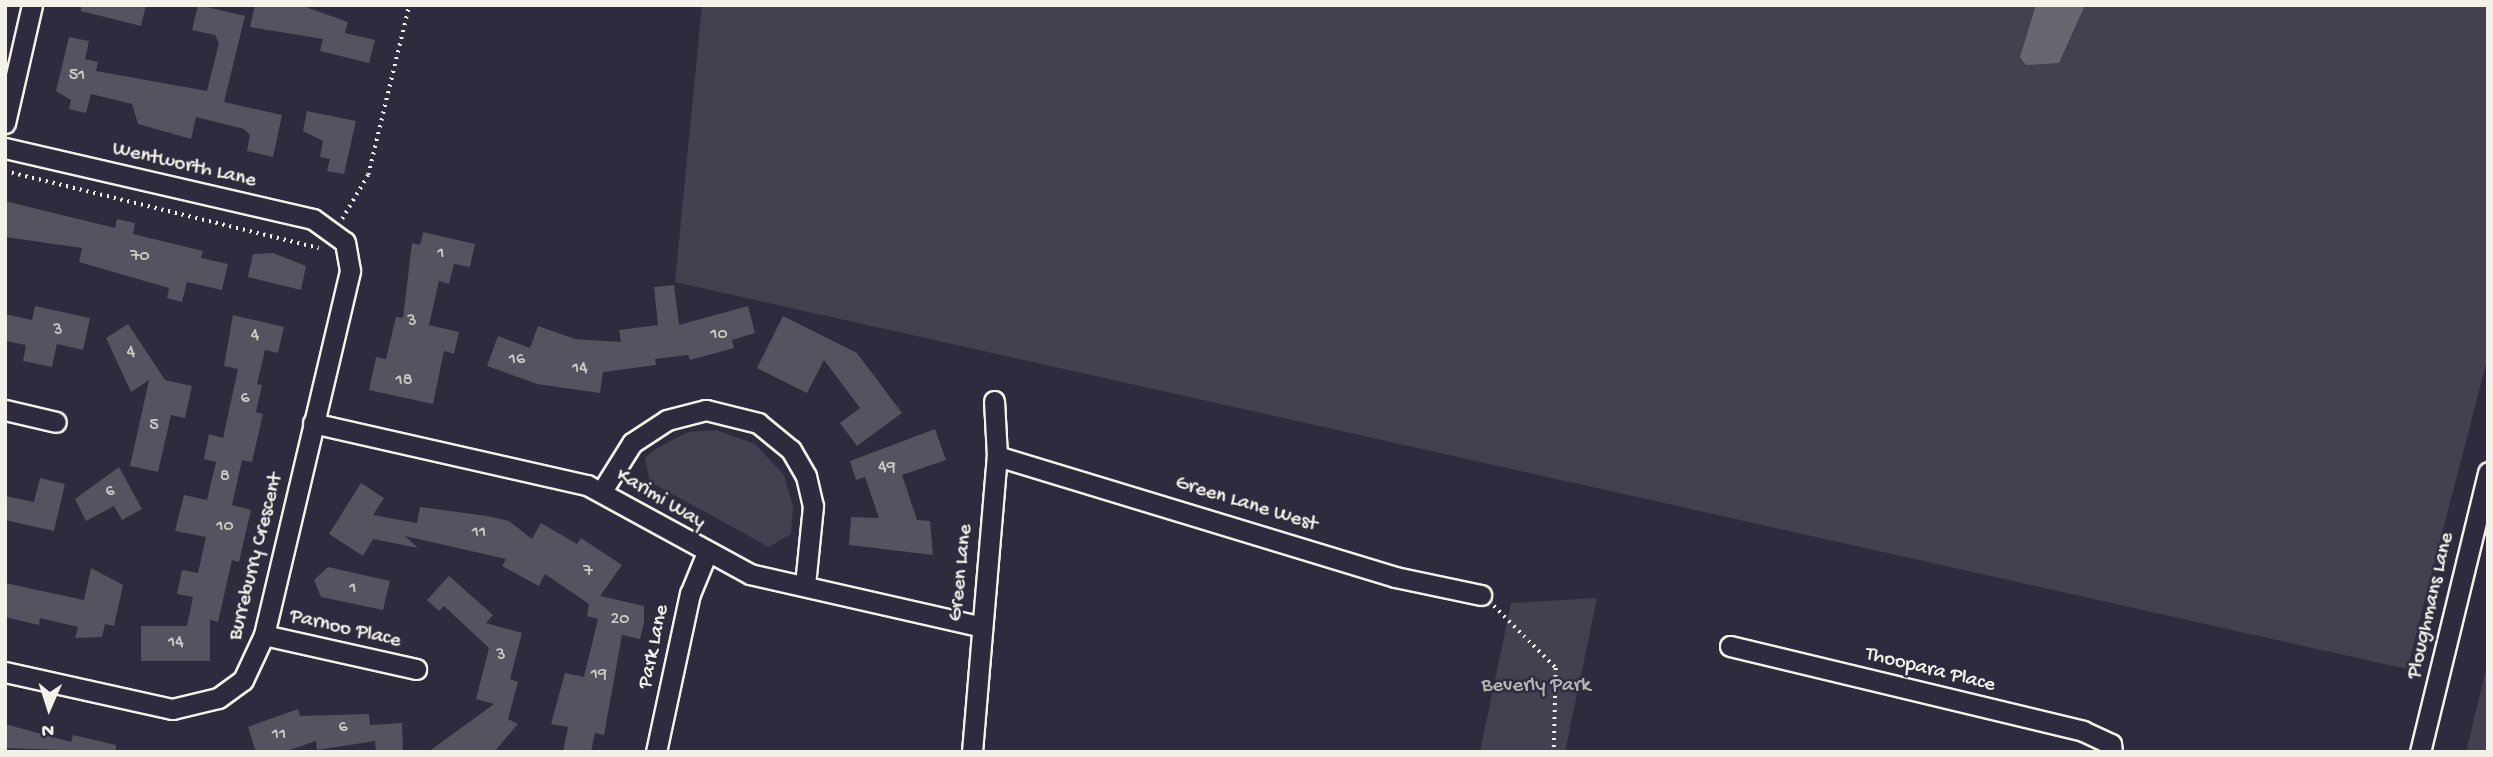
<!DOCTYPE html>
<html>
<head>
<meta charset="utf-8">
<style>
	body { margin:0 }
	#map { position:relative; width:2493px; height:757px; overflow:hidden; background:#2f2a3d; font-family:"Gochi Hand",sans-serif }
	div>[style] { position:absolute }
	.green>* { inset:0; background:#454050 }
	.water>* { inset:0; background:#6a6670 }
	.building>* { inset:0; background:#56525f }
	.path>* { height:3.5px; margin-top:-1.75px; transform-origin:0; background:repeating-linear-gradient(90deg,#f4f1e8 0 2px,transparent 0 7px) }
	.roads { filter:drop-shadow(2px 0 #f4f1e8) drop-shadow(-2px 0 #f4f1e8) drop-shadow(0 2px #f4f1e8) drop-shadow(0 -2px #f4f1e8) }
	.street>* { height:19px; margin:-9.5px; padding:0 9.5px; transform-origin:9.5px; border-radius:9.5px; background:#2f2a3d }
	span { translate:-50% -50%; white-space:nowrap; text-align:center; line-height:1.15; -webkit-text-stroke:5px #2f2a3d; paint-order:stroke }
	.number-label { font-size:18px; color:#ccc9c6 }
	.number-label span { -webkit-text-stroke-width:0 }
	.street-label { font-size:21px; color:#f4f1e8 }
	.park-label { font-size:21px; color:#b7b3b3 }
	.frame { position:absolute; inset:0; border:7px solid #f4f1e8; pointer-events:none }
	.north { position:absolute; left:14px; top:673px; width:70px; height:70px; -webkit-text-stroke:5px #2f2a3d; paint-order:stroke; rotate:183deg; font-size:19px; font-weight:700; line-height:28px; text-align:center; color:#f4f1e8 }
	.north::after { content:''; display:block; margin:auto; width:24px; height:32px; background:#f4f1e8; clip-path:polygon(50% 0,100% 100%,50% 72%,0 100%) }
</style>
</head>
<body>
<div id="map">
	<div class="green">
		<i style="clip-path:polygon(702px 5px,2488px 5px,2488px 356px,2407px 669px,675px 282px)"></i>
		<i style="clip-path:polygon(716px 430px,755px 444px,784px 475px,793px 507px,791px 534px,769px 547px,650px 482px,645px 458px,655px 449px,688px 432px)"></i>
		<i style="clip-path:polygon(1597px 598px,1565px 752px,1480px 752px,1511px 603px)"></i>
		<i style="clip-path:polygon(2488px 662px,2488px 752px,2466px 752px)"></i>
	</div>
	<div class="water">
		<i style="clip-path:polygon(2036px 5px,2085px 5px,2059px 63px,2026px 65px,2020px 57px)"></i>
	</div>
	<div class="building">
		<i style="clip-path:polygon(81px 5px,146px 5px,141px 26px,81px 11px)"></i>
		<i style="clip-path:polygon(198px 5px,245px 16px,224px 102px,282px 115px,273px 157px,247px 151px,250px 135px,244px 129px,196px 117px,191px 139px,138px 124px,132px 104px,91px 94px,86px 113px,69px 109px,71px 100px,56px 91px,69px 37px,89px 41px,85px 59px,98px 62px,96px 71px,207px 91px,219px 43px,215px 35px,192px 30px)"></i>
		<i style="clip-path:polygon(255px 5px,300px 5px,348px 22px,345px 33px,375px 40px,369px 63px,320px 51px,323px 39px,250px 27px)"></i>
		<i style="clip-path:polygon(307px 111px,356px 121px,344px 174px,327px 171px,330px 159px,320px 157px,323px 141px,303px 131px)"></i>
		<i style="clip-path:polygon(5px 201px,115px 228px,117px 219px,135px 223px,133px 234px,203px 251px,201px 258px,228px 264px,222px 290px,187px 282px,182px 302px,167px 298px,169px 288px,79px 262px,82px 248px,5px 237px)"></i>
		<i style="clip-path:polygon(423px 232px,475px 244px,470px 267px,454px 264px,449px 284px,439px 281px,437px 290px,429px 325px,459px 332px,454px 354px,444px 351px,433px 404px,369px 390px,376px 357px,386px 359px,396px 317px,403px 318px,412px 243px,420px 245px)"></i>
		<i style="clip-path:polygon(273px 253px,306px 266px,301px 290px,248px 277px,253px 254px)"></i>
		<i style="clip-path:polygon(674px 285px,679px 325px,748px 306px,755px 333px,732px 340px,734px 348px,690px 360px,688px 355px,655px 359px,656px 365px,603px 372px,600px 393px,537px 384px,487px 366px,498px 336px,530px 348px,538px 326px,575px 339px,621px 342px,619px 330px,658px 325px,654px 287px)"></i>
		<i style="clip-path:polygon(35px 306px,90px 318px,83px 350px,57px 344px,52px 367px,23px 361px,26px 345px,5px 341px,5px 314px,32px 320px)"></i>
		<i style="clip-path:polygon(233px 315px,284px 327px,278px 353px,265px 350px,257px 384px,262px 385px,256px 412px,263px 414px,252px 462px,242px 460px,232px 505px,251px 510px,239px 562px,232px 560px,218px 622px,210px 620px,210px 661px,141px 661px,141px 626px,187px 626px,193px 597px,177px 594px,182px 570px,198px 573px,206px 537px,175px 531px,184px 495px,207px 500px,216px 462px,204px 459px,209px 434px,223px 438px,238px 369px,224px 366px)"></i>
		<i style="clip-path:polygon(783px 316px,857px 353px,902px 413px,857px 446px,840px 423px,860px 408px,824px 360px,807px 393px,757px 368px)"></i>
		<i style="clip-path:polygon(128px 324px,165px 380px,192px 386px,185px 418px,171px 415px,158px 472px,130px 466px,149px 380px,131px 392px,106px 338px)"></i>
		<i style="clip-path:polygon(935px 429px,946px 460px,902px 475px,917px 520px,930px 521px,933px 555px,849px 545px,851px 517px,879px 518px,865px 477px,856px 480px,850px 461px)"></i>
		<i style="clip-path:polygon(119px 467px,142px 509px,122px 520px,114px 506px,86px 521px,75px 499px)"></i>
		<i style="clip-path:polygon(40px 478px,65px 484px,54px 531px,5px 520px,5px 496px,34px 502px)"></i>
		<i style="clip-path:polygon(361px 483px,384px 498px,373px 515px,417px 523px,420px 507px,487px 516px,509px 521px,532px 539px,541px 523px,577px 544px,581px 538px,622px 565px,600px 596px,644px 606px,644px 623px,640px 639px,622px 635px,604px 735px,595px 733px,591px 752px,563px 752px,568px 727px,551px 724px,565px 673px,584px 677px,598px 619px,587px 616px,589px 604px,545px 574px,539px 586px,502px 566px,506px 559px,405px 536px,418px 548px,373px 539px,363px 556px,329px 534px)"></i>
		<i style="clip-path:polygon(328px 567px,390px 581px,383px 610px,321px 597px,314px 580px)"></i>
		<i style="clip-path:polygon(91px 568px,123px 585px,114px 626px,105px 624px,102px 637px,75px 638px,78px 627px,40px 618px,39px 625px,5px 617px,5px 583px,84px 600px)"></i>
		<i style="clip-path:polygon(449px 576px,493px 615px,486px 623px,522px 633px,510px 679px,518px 682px,508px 719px,518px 724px,494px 752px,428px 752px,494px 704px,476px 699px,489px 648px,444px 606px,439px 611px,427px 600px)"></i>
		<i style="clip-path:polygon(298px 709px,300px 716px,369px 714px,370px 725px,402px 723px,403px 752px,376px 752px,375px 741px,317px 750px,316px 741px,284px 752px,256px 752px,248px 727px)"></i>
		<i style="clip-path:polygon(5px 724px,71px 742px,73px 735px,116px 745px,116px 752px,5px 748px)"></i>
	</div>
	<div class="path">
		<i style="left:5px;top:171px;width:323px;rotate:13.8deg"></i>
		<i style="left:342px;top:219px;width:51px;rotate:-59.4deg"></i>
		<i style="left:368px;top:175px;width:175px;rotate:-76.4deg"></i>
		<i style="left:1494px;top:606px;width:88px;rotate:45deg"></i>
		<i style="left:1556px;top:668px;width:84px;rotate:91.4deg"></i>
	</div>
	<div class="roads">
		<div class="street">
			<i style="left:5px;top:123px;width:121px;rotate:-77.1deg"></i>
			<i style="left:5px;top:148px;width:316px;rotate:13deg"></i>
			<i style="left:313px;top:219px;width:39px;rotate:36deg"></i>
			<i style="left:345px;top:242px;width:29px;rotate:80deg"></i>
			<i style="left:350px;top:271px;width:374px;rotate:103.3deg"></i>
			<i style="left:264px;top:635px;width:50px;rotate:115deg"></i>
			<i style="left:243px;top:680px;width:31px;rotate:144deg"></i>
			<i style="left:218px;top:698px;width:47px;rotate:166.6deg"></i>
			<i style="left:172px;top:709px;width:171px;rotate:-167.5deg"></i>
			<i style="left:5px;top:410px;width:52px;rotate:13.2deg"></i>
			<i style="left:313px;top:423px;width:281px;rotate:12.8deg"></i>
			<i style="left:587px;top:485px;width:186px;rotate:28.6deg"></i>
			<i style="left:750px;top:574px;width:235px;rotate:12.8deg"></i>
			<i style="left:997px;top:456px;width:416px;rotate:16.9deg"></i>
			<i style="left:1395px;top:577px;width:88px;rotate:11.8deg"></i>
			<i style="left:602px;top:491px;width:57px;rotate:-58deg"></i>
			<i style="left:632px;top:443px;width:42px;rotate:-33.3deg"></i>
			<i style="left:667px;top:420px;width:40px;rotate:-14.4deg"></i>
			<i style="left:706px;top:410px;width:54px;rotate:14deg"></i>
			<i style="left:758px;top:423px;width:43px;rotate:39.3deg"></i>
			<i style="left:791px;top:450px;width:30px;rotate:60deg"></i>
			<i style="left:806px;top:476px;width:31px;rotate:77deg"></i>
			<i style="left:813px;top:506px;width:79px;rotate:95.8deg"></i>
			<i style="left:264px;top:635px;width:156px;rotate:12.6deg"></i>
			<i style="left:1730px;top:646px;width:363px;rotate:13.5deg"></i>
			<i style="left:2083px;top:731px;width:31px;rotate:25deg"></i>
			<i style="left:2111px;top:744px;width:8px;rotate:83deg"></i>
			<i style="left:656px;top:752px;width:162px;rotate:-77.9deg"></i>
			<i style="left:690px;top:594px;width:42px;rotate:-67.7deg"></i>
			<i style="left:972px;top:752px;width:297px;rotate:-85.2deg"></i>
			<i style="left:997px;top:456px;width:55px;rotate:-93.1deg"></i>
			<i style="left:2420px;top:752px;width:288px;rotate:-76.3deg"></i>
		</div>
	</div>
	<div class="number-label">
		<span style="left:77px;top:76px">51</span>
		<span style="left:441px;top:254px">1</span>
		<span style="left:140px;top:257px">70</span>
		<span style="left:412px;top:322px">3</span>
		<span style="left:58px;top:331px">3</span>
		<span style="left:719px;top:335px">10</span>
		<span style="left:255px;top:336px">4</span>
		<span style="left:131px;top:353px">4</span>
		<span style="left:517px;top:360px">16</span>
		<span style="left:580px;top:369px">14</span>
		<span style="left:404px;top:381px">18</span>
		<span style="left:245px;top:399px">6</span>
		<span style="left:154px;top:426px">5</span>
		<span style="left:887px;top:468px">49</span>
		<span style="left:225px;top:477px">8</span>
		<span style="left:110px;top:492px">6</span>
		<span style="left:225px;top:527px">10</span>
		<span style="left:479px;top:533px">11</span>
		<span style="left:588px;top:572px">7</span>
		<span style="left:353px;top:589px">1</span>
		<span style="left:620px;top:620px">20</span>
		<span style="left:176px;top:643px">14</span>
		<span style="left:501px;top:656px">3</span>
		<span style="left:599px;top:675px">19</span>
		<span style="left:343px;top:728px">6</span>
		<span style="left:279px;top:735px">11</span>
	</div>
	<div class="street-label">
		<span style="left:184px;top:166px;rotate:13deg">Wentworth Lane</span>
		<span style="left:660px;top:500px;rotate:31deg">Karimi Way</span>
		<span style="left:1246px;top:505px;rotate:17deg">Green Lane West</span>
		<span style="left:257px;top:557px;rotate:-76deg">Burreburry Crescent</span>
		<span style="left:962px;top:573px;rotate:-84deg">Green Lane</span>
		<span style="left:2432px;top:606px;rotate:-77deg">Ploughmans Lane</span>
		<span style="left:345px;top:630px;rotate:13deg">Parnoo Place</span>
		<span style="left:655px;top:647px;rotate:-78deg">Park Lane</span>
		<span style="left:1930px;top:671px;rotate:14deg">Thoopara Place</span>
	</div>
	<div class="park-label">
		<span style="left:1536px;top:687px">Beverly Park</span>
	</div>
	<div class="frame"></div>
	<div class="north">N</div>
</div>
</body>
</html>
